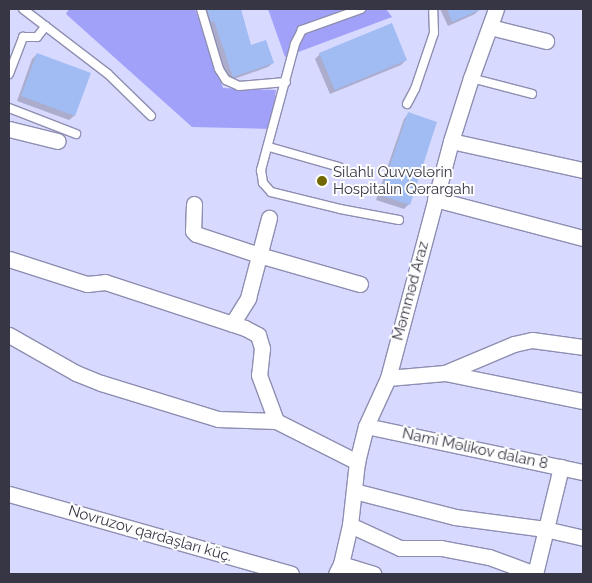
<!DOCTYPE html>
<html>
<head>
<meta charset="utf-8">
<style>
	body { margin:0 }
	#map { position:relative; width:592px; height:583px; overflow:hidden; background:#d8d9ff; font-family:Raleway,sans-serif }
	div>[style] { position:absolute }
	.green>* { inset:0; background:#a2a1fa }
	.shadow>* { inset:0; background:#0003 }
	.building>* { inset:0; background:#a0bcf3 }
	.roads { filter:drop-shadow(1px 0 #8d8eb1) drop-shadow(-1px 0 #8d8eb1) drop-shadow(0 1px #8d8eb1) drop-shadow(0 -1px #8d8eb1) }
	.lane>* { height:8px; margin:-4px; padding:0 4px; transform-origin:4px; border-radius:4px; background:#fff }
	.street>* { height:15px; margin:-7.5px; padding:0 7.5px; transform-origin:7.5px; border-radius:7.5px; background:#fff }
	.dots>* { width:14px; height:14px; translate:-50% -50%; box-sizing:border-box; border:2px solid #fefefe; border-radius:50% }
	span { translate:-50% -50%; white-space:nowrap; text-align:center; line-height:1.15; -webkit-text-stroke:4px #fefefe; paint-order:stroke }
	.poi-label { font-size:15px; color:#363645 }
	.left { translate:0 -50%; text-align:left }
	.street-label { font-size:15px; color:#363645 }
	.frame { position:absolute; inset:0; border:10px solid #363645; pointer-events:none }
</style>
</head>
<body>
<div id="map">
	<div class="green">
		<i style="clip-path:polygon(69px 9px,195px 9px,223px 88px,276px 90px,271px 129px,192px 127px,66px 14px)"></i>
		<i style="clip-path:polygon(268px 9px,386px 9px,392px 17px,285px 57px)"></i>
	</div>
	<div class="shadow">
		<i style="clip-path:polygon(199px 9px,240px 9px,250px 46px,273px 63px,268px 67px,228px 81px,209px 26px)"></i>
		<i style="clip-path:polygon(440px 9px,480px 9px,475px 14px,448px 26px)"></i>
		<i style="clip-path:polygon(37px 54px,89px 74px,74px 116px,69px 120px,17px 101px,32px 59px)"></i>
		<i style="clip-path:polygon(320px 54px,406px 60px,401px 65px,330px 94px,315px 59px)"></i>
		<i style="clip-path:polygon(408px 114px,409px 204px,404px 209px,376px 200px,404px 119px)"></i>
	</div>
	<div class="building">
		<i style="clip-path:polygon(207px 9px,241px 9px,251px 45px,266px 40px,274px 63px,233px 77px,214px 21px,211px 22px)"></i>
		<i style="clip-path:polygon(447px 9px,482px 9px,452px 22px)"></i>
		<i style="clip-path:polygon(392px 23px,407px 60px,335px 90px,319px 53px)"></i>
		<i style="clip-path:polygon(37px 53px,91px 73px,75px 116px,21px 96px)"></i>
		<i style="clip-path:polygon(408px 112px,437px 122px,410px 205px,380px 195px)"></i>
	</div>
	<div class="roads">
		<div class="lane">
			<i style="left:23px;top:9px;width:107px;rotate:37.4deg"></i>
			<i style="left:108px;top:74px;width:60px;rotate:44.3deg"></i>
			<i style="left:201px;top:9px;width:63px;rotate:73.3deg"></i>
			<i style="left:219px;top:69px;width:13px;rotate:58deg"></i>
			<i style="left:226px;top:80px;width:14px;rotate:25deg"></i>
			<i style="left:239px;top:86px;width:47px;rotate:-4.9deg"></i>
			<i style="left:361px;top:9px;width:63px;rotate:160.4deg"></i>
			<i style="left:302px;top:30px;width:16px;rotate:117deg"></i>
			<i style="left:295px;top:44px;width:131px;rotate:105.1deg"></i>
			<i style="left:261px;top:170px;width:13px;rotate:81deg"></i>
			<i style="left:263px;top:183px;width:12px;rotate:48deg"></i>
			<i style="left:271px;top:192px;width:71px;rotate:13.8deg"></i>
			<i style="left:340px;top:209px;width:60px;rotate:10.6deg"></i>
			<i style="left:9px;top:74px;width:40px;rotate:-69deg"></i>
			<i style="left:23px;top:37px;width:14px"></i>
			<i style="left:37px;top:37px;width:14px;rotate:-51deg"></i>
			<i style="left:471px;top:78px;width:63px;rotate:14.7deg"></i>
			<i style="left:407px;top:104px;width:17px;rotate:-62deg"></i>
			<i style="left:415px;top:89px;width:59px;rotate:-71.3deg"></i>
			<i style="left:434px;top:33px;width:24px;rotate:-92deg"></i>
			<i style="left:9px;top:108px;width:72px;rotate:21.2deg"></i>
			<i style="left:269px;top:147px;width:73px;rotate:15.9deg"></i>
		</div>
		<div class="street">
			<i style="left:490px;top:27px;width:58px;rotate:14deg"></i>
			<i style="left:9px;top:129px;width:50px;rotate:13.8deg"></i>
			<i style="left:451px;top:141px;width:135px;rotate:12.4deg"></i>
			<i style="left:435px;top:199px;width:153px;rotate:14.8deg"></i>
			<i style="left:194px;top:204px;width:27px;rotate:92deg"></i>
			<i style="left:193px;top:231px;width:4px;rotate:45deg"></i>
			<i style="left:196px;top:234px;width:66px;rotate:18.4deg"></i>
			<i style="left:259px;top:255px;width:105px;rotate:16deg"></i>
			<i style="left:9px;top:259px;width:82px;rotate:17.8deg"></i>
			<i style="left:87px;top:284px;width:18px;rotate:-6deg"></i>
			<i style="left:105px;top:282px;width:147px;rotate:18.2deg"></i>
			<i style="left:245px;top:328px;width:15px;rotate:28deg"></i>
			<i style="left:258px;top:335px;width:14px;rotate:73deg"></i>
			<i style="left:262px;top:348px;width:27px;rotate:96deg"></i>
			<i style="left:259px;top:375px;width:49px;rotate:69.7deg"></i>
			<i style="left:232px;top:324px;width:31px;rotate:-58deg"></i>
			<i style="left:248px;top:298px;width:83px;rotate:-75.3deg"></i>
			<i style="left:9px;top:335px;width:77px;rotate:29.6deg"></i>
			<i style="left:76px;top:373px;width:27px;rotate:22deg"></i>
			<i style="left:101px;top:383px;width:122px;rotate:17.1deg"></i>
			<i style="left:218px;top:419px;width:58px;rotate:2deg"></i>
			<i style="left:276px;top:421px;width:91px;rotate:26.8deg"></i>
			<i style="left:445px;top:373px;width:75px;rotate:-22.8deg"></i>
			<i style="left:514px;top:344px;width:18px;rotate:-13deg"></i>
			<i style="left:532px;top:340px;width:51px;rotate:7.8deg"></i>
			<i style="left:388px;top:378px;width:57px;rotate:-5deg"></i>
			<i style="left:445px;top:373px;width:141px;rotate:11.5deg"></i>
			<i style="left:366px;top:426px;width:222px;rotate:12deg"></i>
			<i style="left:354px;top:491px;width:104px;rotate:14.4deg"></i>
			<i style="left:455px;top:517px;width:91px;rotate:7.6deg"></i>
			<i style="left:545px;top:529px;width:39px;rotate:13deg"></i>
			<i style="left:9px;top:494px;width:293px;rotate:15.8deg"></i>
			<i style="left:350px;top:525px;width:55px;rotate:24.7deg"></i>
			<i style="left:400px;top:548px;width:41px"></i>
			<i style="left:441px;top:548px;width:49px;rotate:10.6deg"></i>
			<i style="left:489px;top:557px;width:49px;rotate:20.3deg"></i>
			<i style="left:341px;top:564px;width:34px;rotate:17deg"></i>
			<i style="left:336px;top:574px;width:11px;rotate:-63deg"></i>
			<i style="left:341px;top:564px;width:40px;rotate:-77deg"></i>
			<i style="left:350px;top:525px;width:63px;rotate:-83.7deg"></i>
			<i style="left:357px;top:462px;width:37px;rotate:-76deg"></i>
			<i style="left:366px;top:426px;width:53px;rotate:-65.4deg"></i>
			<i style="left:388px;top:378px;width:245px;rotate:-75.1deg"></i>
			<i style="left:451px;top:141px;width:66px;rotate:-72.4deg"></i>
			<i style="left:471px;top:78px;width:73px;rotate:-70.1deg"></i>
			<i style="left:535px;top:574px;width:110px;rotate:-76.3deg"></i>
		</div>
	</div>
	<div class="dots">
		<i style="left:322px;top:181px;background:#716800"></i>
	</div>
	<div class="poi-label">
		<span class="left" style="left:333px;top:181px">Silahlı Quvvələrin<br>Hospitalın Qərargahı</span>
	</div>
	<div class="street-label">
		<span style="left:411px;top:291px;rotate:-75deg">Məmməd Araz</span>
		<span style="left:475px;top:449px;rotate:12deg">Nami Məlikov dalan 8</span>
		<span style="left:150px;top:534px;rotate:16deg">Novruzov qardaşları küç.</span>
	</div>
	<div class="frame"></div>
</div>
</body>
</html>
